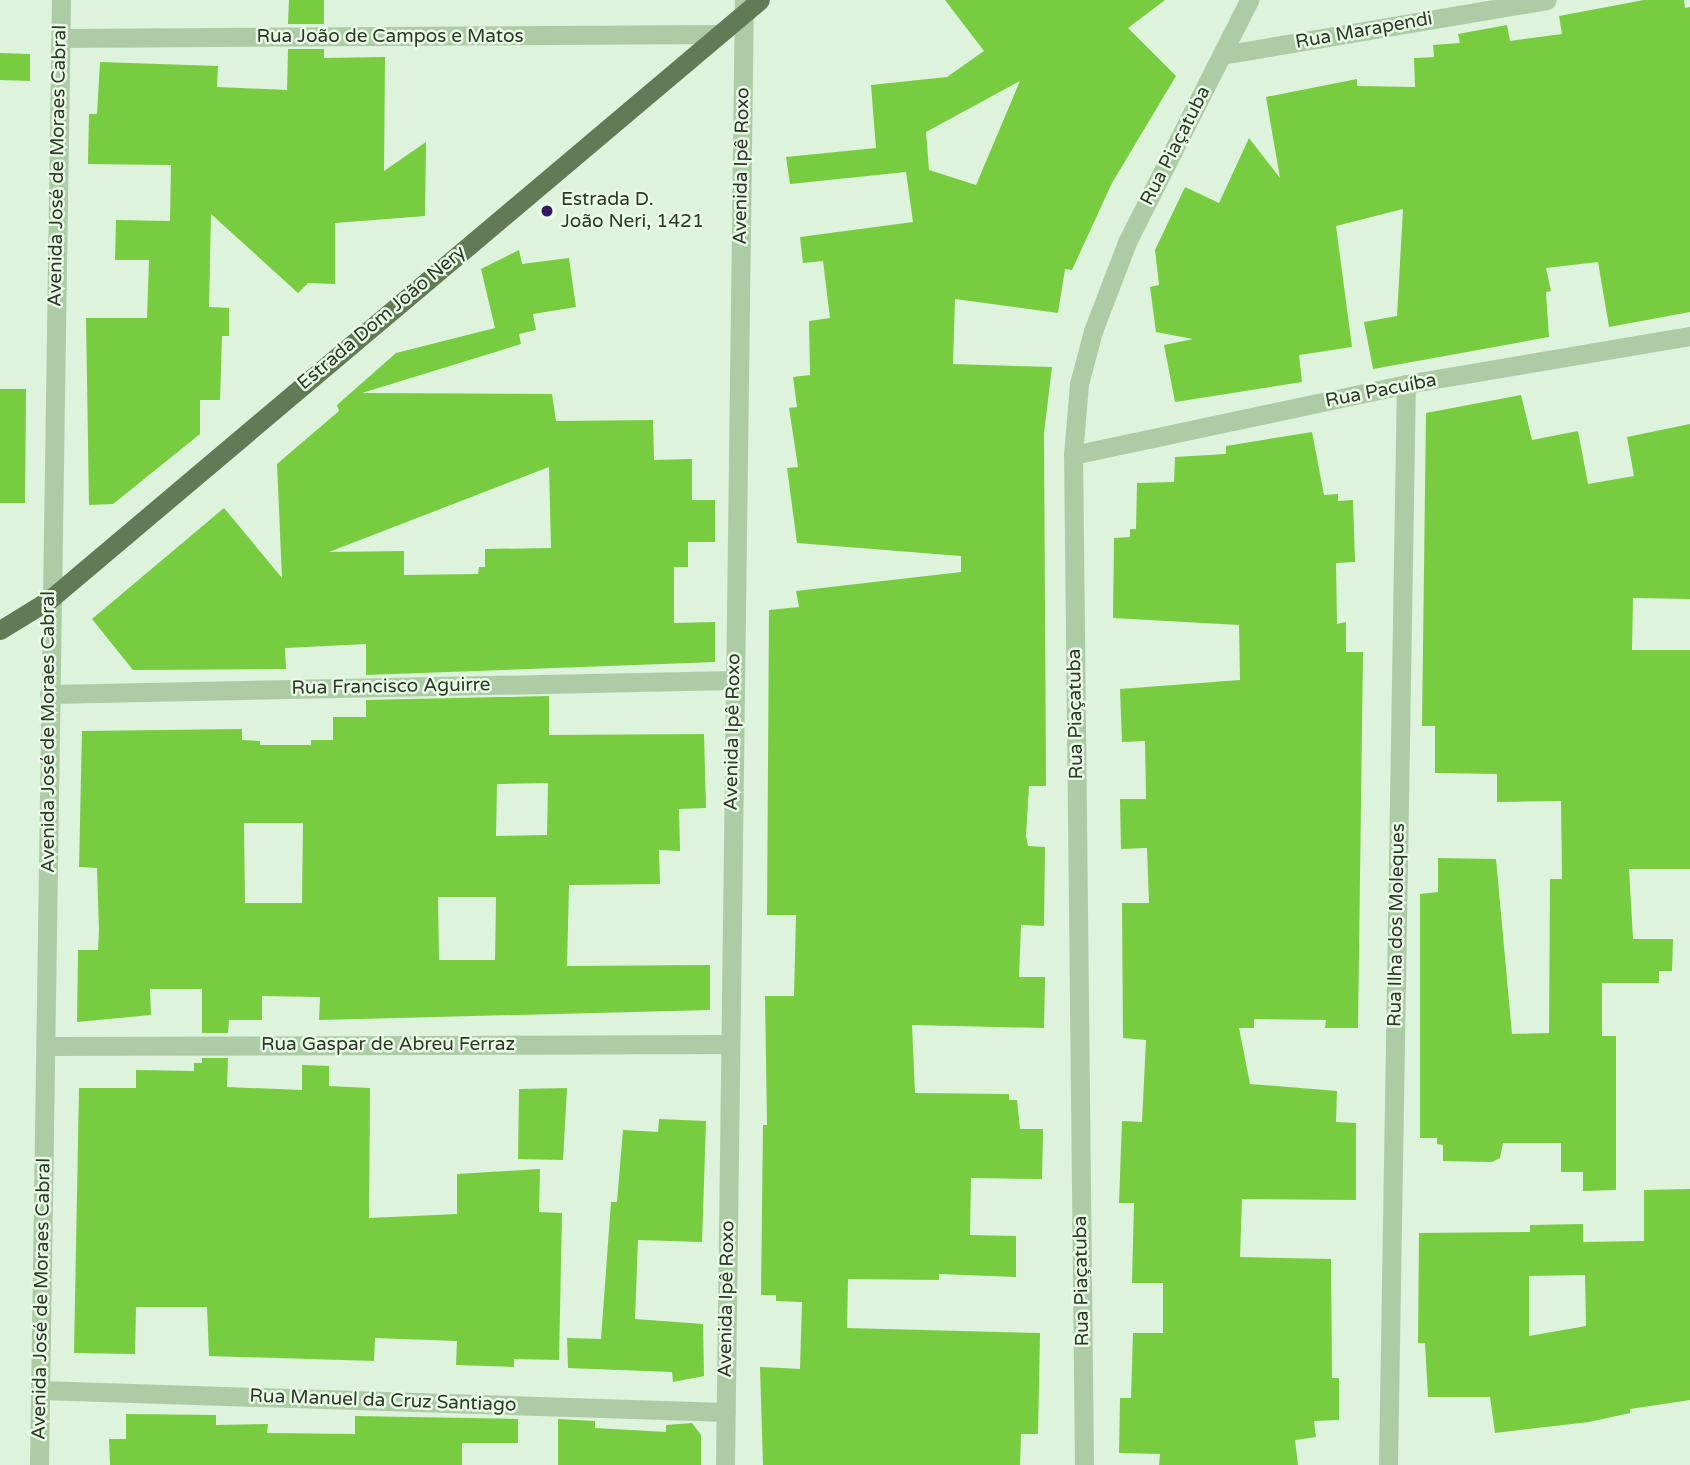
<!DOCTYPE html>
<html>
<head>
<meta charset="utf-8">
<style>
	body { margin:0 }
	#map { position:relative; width:1690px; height:1465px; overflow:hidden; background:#ddf3db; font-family:"Varela Round",sans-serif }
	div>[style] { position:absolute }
	.building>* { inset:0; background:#77cd3f }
	.minor>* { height:19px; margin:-9.5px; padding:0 9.5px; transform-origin:9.5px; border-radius:9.5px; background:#adcca6 }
	.tertiary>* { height:19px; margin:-9.5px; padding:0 9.5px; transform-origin:9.5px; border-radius:9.5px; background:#adcca6 }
	.primary>* { height:19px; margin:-9.5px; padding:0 9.5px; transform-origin:9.5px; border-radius:9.5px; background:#627b57 }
	.dots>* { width:19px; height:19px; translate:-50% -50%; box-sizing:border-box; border:4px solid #e9fbe7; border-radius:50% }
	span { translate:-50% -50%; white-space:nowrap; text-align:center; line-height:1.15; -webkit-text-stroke:5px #e9fbe7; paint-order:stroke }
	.street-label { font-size:19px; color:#2d3827 }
	.poi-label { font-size:19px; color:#2d3827 }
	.left { translate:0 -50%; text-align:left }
</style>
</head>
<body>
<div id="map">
	<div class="building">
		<i style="clip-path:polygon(289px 0,324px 0,324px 24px,288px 24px)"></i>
		<i style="clip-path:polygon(evenodd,945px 0,1165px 0,1128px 28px,1176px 76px,1112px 183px,1072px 270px,1065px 269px,1058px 313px,955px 299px,953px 364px,1052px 367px,1044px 433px,1046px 786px,1029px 786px,1026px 836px,1028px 846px,1045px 847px,1044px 926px,1021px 925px,1019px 977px,1045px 977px,1044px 1028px,912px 1025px,915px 1093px,1009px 1094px,1009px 1100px,1017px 1100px,1020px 1129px,1043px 1129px,1042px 1179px,971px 1178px,970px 1235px,1016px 1236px,1016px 1277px,939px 1274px,939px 1280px,848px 1279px,847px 1328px,1040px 1333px,1038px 1434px,1021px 1434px,1020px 1465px,763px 1465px,760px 1367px,800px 1369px,802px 1302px,776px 1301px,776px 1295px,761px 1295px,763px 1125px,767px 1125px,765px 996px,794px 996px,796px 915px,767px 915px,769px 610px,799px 607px,796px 591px,961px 572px,961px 556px,797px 543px,787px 468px,798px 467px,789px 408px,797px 407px,793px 377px,810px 375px,809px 321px,830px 318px,823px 261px,803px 263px,800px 237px,913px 222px,906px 172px,790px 184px,786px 157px,876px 148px,871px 85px,947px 77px,984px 51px,945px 0,1020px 81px,976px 185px,929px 170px,926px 132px,1020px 81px)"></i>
		<i style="clip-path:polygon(1644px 0,1684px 0,1685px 8px,1690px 7px,1690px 312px,1609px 327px,1598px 262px,1546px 268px,1551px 291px,1546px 292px,1549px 337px,1373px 369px,1364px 322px,1397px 316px,1403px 209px,1336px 226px,1352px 347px,1299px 355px,1302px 382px,1175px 402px,1164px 345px,1193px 339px,1156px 332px,1150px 287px,1159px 285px,1155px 250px,1185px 187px,1219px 203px,1249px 138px,1280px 178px,1266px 97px,1357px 79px,1357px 86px,1415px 87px,1414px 58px,1434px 57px,1433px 45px,1460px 43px,1458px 34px,1507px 25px,1510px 41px,1562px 34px,1559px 16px)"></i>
		<i style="clip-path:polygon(288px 49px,324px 49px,324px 58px,385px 57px,384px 171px,426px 142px,425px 216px,335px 223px,335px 284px,308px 283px,298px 293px,211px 214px,209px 307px,229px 308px,229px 336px,222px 336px,220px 400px,200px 400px,200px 434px,113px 504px,89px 505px,86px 318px,147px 318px,149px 260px,115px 260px,116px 220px,170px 221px,171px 165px,88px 164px,89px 114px,97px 114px,100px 62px,218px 66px,217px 87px,287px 90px)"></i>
		<i style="clip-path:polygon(0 53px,30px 54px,30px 81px,0 80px)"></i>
		<i style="clip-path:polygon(evenodd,519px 250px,522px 264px,569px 258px,576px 307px,533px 314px,536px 330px,519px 334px,521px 344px,362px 393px,552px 394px,556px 421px,653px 420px,654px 460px,692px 459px,692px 500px,715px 500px,715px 542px,688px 542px,688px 567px,674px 567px,674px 623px,715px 622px,715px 662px,366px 675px,366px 644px,285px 648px,286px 669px,133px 670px,92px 619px,224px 508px,282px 578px,277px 464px,339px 411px,337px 405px,396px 353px,495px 328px,481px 269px,519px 250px,549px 467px,551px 548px,485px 549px,485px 567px,479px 567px,478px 574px,404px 575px,404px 551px,329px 552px,549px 467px)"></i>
		<i style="clip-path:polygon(0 389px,26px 389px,25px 503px,0 503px)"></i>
		<i style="clip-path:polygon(1521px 395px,1532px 440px,1578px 431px,1588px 484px,1634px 476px,1627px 437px,1690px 424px,1690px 599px,1633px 598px,1632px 650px,1690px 650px,1690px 869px,1629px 869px,1633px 939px,1673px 939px,1672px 971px,1659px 971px,1659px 983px,1602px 983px,1602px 1036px,1616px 1036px,1616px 1190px,1583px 1191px,1583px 1172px,1561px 1172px,1561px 1143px,1503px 1143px,1500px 1158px,1492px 1162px,1443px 1161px,1443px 1145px,1437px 1144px,1437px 1138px,1420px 1138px,1420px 894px,1438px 892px,1438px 858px,1496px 859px,1512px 1034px,1549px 1033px,1550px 879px,1562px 879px,1561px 801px,1497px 802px,1497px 774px,1435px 773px,1435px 726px,1422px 726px,1426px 413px)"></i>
		<i style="clip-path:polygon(1312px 432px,1324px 495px,1338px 494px,1338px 501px,1353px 500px,1355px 562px,1336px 563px,1337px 624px,1346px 622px,1346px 652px,1363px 652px,1358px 1028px,1325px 1028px,1326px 1020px,1254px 1019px,1254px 1028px,1239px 1028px,1250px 1084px,1337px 1091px,1336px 1122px,1356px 1123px,1356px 1200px,1242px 1199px,1240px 1257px,1331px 1259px,1332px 1378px,1339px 1378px,1339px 1420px,1314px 1421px,1316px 1437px,1295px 1440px,1298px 1465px,1159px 1465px,1160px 1454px,1119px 1453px,1120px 1398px,1131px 1398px,1133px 1333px,1163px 1333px,1163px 1283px,1132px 1283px,1134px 1203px,1119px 1203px,1122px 1121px,1142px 1122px,1146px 1040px,1123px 1038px,1122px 903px,1149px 903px,1147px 848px,1121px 849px,1120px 799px,1146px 799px,1145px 741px,1122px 742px,1120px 689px,1240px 680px,1239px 625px,1113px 618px,1114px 538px,1130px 537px,1130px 529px,1136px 529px,1137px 483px,1174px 482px,1175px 457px,1226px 454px,1226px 446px)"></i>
		<i style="clip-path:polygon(evenodd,549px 696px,549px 735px,704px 734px,706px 808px,679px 809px,680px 851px,659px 850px,660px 884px,569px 885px,567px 966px,710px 965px,710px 1010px,319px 1020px,320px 997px,262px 996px,262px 1020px,229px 1020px,228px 1033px,202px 1033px,202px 989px,150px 989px,151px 1015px,77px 1022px,78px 950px,98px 950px,99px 931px,97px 868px,79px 867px,82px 731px,242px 729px,242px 740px,260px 741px,260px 745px,311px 745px,311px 740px,333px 740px,333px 717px,366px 717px,366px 700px,549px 696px,548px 783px,547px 835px,496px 836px,497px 784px,548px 783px,549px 696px,244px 823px,303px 823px,302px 903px,245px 903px,244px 823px,549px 696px,438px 897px,496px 897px,495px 960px,439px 960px,438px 897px)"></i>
		<i style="clip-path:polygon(202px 1058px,228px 1058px,227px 1087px,302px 1090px,302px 1065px,329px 1066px,329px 1086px,370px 1088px,369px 1218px,457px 1214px,457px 1174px,540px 1169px,539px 1212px,562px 1213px,559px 1360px,514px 1359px,514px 1367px,456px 1365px,457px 1341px,375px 1338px,374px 1361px,209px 1356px,207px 1307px,136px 1307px,135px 1354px,74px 1353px,79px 1088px,136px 1088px,136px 1070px,194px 1071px,194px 1063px,202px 1063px)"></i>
		<i style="clip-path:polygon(567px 1088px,563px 1160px,518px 1159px,519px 1089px)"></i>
		<i style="clip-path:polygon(659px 1119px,706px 1121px,702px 1242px,638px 1240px,635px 1319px,703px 1324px,704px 1376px,673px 1382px,672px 1372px,568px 1368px,567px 1338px,601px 1339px,611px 1202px,617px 1202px,623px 1130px,658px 1132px)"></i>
		<i style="clip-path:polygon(evenodd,1690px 1189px,1690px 1400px,1630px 1409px,1630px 1413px,1589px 1422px,1495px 1433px,1490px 1397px,1428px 1397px,1425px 1343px,1418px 1343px,1419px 1233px,1530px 1232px,1530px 1225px,1583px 1224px,1583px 1242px,1644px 1241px,1644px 1190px,1690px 1189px,1585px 1275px,1586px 1326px,1529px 1336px,1529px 1276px,1585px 1275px)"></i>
		<i style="clip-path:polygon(126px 1414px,216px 1415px,216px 1425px,268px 1424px,267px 1433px,355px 1434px,355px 1416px,518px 1419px,518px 1443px,462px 1443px,462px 1465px,110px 1465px,109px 1439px,126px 1439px)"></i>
		<i style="clip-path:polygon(558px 1419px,595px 1421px,595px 1428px,666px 1432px,666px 1425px,692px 1423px,701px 1435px,701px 1465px,558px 1465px)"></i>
	</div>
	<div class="minor">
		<i style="left:62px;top:38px;width:656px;rotate:-0.35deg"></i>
		<i style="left:1222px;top:55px;width:329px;rotate:-9.6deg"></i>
		<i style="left:1073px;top:455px;width:340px;rotate:-12deg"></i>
		<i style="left:1406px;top:384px;width:288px;rotate:-9.6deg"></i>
		<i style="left:49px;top:694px;width:685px;rotate:-1.17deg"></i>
		<i style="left:47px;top:1046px;width:683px;rotate:-0.17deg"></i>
		<i style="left:40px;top:1390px;width:686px;rotate:1.84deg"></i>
		<i style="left:39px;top:1465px;width:1465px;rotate:-89.14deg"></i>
		<i style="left:1084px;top:1465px;width:1010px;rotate:-90.62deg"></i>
		<i style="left:1073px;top:455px;width:71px;rotate:-85.2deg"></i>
		<i style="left:1079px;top:384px;width:55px;rotate:-75.2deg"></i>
		<i style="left:1093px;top:331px;width:97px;rotate:-69deg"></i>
		<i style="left:1128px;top:240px;width:269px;rotate:-63.2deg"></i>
		<i style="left:1388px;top:1465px;width:1081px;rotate:-89.05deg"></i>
	</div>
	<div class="tertiary">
		<i style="left:725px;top:1465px;width:1465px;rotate:-89.26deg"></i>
	</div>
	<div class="primary">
		<i style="left:0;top:630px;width:57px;rotate:-31.5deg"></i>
		<i style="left:49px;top:600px;width:930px;rotate:-40.16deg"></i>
	</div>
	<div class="dots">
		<i style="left:547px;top:211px;background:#361a5c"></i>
	</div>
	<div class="street-label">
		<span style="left:1364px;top:31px;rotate:-10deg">Rua Marapendi</span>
		<span style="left:390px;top:37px">Rua João de Campos e Matos</span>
		<span style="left:1176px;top:146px;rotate:-63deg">Rua Piaçatuba</span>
		<span style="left:58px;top:166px;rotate:-89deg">Avenida José de Moraes Cabral</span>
		<span style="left:742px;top:166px;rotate:-89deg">Avenida Ipê Roxo</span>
		<span style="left:382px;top:318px;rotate:-40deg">Estrada Dom João Nery</span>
		<span style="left:1381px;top:391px;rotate:-11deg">Rua Pacuíba</span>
		<span style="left:391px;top:687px;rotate:-1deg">Rua Francisco Aguirre</span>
		<span style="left:1076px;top:714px;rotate:-91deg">Rua Piaçatuba</span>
		<span style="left:49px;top:732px;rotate:-90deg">Avenida José de Moraes Cabral</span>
		<span style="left:733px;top:732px;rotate:-89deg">Avenida Ipê Roxo</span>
		<span style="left:1397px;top:925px;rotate:-89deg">Rua Ilha dos Moleques</span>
		<span style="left:388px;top:1045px">Rua Gaspar de Abreu Ferraz</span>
		<span style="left:1082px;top:1281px;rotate:-91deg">Rua Piaçatuba</span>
		<span style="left:42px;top:1299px;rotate:-89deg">Avenida José de Moraes Cabral</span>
		<span style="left:727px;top:1299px;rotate:-89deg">Avenida Ipê Roxo</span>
		<span style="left:383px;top:1401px;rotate:2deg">Rua Manuel da Cruz Santiago</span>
	</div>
	<div class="poi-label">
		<span class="left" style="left:561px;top:211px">Estrada D.<br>João Neri, 1421</span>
	</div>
</div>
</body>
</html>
